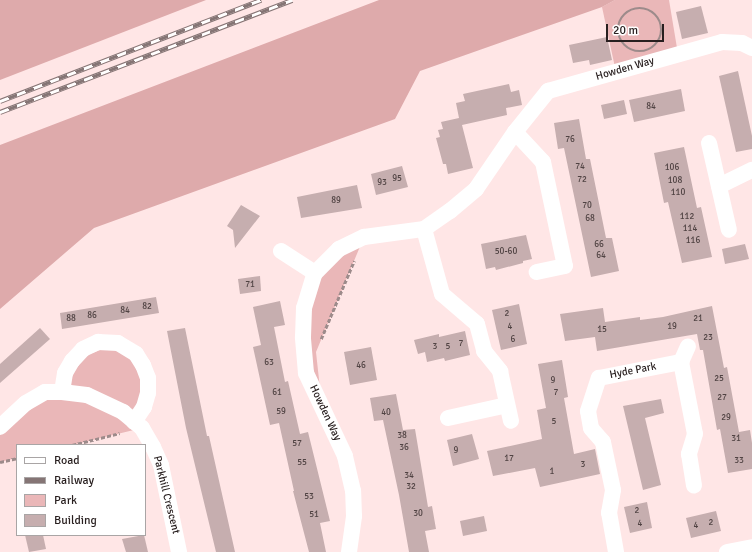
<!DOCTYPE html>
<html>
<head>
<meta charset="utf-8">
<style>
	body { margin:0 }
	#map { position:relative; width:752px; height:552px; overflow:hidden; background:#ffe6e6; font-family:Signika,sans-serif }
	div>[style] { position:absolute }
	.green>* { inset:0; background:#eab7b8 }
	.forest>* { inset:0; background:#deaaab }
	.building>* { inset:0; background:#c6aeaf }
	.path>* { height:2.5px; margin-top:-1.25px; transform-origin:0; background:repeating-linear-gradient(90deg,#9d8b8b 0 4px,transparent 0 6px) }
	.path>.ring { margin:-1.25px; padding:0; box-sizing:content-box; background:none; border:2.5px solid #9d8b8b; border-radius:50% }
	.minor>* { height:16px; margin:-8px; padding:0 8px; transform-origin:8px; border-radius:8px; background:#fff }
	.rail>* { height:4.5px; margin-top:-2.25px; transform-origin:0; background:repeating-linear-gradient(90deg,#fff 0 9px,#857575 0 18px); box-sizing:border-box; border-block:1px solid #857575 }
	span { translate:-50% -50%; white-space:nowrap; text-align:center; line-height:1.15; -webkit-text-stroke:3px #fff; paint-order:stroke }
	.number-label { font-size:9px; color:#504343 }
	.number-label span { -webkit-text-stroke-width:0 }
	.street-label { font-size:11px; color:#281f1f }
	.legend { position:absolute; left:16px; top:444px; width:130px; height:92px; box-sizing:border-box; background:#fff; border:1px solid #a9a5a5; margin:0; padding:5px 7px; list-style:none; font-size:12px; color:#281f1f }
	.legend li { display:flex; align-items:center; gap:8px; height:20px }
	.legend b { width:20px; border:1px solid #a9a5a5 }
	.scale { position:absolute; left:606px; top:24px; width:58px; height:18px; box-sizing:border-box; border:2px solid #281f1f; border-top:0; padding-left:5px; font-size:12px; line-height:14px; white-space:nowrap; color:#281f1f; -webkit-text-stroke:3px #fff; paint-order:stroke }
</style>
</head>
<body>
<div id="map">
	<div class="green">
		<i style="clip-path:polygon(615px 0,669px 0,678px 54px,616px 72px,602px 7px)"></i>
		<i style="clip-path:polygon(364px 237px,316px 352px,322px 407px,303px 337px,315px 273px)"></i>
		<i style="clip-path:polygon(118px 343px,143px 365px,142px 428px,72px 445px,17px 445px,17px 458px,0 462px,0 427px,9px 417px,62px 392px,72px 361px)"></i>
	</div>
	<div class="forest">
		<i style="clip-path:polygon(0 0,206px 0,0 80px)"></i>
		<i style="clip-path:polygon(379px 0,615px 0,602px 7px,420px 71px,395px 119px,94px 228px,0 309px,0 145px)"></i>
	</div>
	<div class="building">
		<i style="clip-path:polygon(701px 6px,708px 33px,682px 39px,676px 12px)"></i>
		<i style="clip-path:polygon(607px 37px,612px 60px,590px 65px,589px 60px,573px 63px,569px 45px)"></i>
		<i style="clip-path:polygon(738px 71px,752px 136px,752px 149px,736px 152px,719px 76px)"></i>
		<i style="clip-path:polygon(509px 84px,511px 92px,519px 90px,522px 105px,506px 108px,507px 115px,462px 125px,473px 168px,448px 174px,446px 164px,443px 164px,436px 138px,440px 137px,438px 130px,443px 129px,441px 122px,459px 118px,456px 103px,465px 101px,463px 94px)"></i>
		<i style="clip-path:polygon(681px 89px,685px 111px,634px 122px,629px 100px)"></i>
		<i style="clip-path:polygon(624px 100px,627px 114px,604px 119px,601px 105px)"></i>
		<i style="clip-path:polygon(579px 119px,586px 159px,590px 159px,606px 238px,612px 238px,619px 271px,591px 277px,564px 148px,558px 149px,554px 123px)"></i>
		<i style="clip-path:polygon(684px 147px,697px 208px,701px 207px,712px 257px,682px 263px,668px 202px,664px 203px,654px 153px)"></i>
		<i style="clip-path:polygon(402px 166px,408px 187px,376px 195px,371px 174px)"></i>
		<i style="clip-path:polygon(357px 185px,362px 208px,301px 218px,297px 197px)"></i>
		<i style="clip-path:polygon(241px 205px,260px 216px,235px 248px,233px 230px,227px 226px)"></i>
		<i style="clip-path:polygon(526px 235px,532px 259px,523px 261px,523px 263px,496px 270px,495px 267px,486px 269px,481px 244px)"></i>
		<i style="clip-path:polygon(745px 244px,749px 259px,725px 264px,722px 249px)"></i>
		<i style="clip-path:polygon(260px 276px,261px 291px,240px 294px,238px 279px)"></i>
		<i style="clip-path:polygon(156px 297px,159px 313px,62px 329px,60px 313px)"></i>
		<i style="clip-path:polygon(280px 301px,285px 325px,274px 327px,285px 382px,288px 381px,300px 434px,308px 432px,330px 521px,320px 523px,326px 552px,309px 552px,293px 491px,294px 491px,279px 423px,270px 425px,253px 347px,261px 345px,253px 307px)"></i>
		<i style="clip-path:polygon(519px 304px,527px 344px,501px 350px,492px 310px)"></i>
		<i style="clip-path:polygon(712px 306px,724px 368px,727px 367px,739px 432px,750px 430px,752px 443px,752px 469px,728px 473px,720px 429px,717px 430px,703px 350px,700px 350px,697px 334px,597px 351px,595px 337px,565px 341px,560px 314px,603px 308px,605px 322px,640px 317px,640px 320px,663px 317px)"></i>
		<i style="clip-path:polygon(40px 328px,50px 339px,0 383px,0 364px)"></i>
		<i style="clip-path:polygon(185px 328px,207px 436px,209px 436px,235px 552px,216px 552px,186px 428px,167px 331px)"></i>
		<i style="clip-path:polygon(465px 331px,470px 355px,445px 361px,444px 358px,427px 362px,425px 352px,418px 354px,414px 340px,439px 334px,439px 337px)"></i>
		<i style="clip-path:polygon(371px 347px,377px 380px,350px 385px,344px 352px)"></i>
		<i style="clip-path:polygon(562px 360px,568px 397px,564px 398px,574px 454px,595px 449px,600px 474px,540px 487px,535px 468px,493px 476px,487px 451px,542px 439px,537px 410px,546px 408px,538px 364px)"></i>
		<i style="clip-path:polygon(396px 394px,403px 430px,415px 429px,428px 507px,432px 506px,436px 529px,425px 531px,429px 552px,409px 552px,399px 495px,383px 420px,374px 421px,370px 398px)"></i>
		<i style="clip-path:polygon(661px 399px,664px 413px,645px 418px,661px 485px,643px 490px,623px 406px)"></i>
		<i style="clip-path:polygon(472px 434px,479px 459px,453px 466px,447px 440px)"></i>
		<i style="clip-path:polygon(647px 502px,652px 528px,630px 533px,624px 507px)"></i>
		<i style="clip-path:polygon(716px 511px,721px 531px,691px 538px,686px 518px)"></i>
		<i style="clip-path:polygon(484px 516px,487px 531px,463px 536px,460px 521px)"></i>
		<i style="clip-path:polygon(25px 535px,43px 535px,46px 549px,29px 552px)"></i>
		<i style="clip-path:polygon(144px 535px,148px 552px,126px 552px,122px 539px)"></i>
	</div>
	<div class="path">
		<i class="ring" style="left:618px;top:8px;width:41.5px;height:41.5px"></i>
		<i style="left:321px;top:339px;width:85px;rotate:-67.1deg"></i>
		<i style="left:72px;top:445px;width:49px;rotate:-14deg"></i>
		<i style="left:0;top:462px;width:17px;rotate:-13deg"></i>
	</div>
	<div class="minor">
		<i style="left:515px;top:132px;width:41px;rotate:47deg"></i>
		<i style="left:543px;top:162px;width:106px;rotate:78.1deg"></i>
		<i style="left:565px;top:266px;width:29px;rotate:168deg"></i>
		<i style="left:709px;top:143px;width:89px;rotate:77.1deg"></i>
		<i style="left:719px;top:186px;width:37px;rotate:-26deg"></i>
		<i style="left:424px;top:229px;width:67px;rotate:74.5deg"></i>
		<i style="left:442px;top:294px;width:46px;rotate:40.6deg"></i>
		<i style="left:477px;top:324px;width:28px;rotate:75deg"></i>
		<i style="left:484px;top:351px;width:26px;rotate:51deg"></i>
		<i style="left:500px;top:371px;width:51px;rotate:77.6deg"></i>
		<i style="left:281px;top:251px;width:40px;rotate:32.9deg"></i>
		<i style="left:681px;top:362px;width:73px;rotate:79deg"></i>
		<i style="left:695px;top:434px;width:21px;rotate:107deg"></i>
		<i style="left:689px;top:454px;width:32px;rotate:81deg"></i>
		<i style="left:62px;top:392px;width:19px;rotate:-81deg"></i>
		<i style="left:65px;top:373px;width:14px;rotate:-60deg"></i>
		<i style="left:72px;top:361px;width:16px;rotate:-47deg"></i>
		<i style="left:83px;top:349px;width:17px;rotate:-25deg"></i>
		<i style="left:98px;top:342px;width:20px;rotate:3deg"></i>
		<i style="left:118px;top:343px;width:21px;rotate:31deg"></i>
		<i style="left:136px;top:354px;width:13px;rotate:58deg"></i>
		<i style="left:143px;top:365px;width:14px;rotate:69deg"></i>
		<i style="left:148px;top:378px;width:15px;rotate:90deg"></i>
		<i style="left:148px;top:393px;width:15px;rotate:106deg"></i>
		<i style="left:144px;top:407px;width:18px;rotate:124deg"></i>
		<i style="left:448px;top:418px;width:60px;rotate:-12.4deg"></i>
		<i style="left:0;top:427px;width:35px;rotate:-43deg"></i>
		<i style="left:26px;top:403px;width:22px;rotate:-30deg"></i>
		<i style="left:45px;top:392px;width:17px"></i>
		<i style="left:62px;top:392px;width:25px;rotate:7deg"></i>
		<i style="left:87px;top:395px;width:40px;rotate:25deg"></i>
		<i style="left:123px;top:412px;width:25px;rotate:40deg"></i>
		<i style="left:142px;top:428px;width:22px;rotate:60deg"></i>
		<i style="left:153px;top:447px;width:20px;rotate:66deg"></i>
		<i style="left:161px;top:465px;width:89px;rotate:78.3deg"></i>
		<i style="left:349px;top:552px;width:36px;rotate:-82deg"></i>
		<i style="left:354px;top:516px;width:25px;rotate:-92deg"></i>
		<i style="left:353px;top:491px;width:36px;rotate:-103deg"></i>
		<i style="left:345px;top:456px;width:92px;rotate:-115.2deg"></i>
		<i style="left:306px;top:373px;width:36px;rotate:-95deg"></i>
		<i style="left:303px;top:337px;width:29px;rotate:-88deg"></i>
		<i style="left:304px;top:308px;width:37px;rotate:-73deg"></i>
		<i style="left:315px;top:273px;width:34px;rotate:-45deg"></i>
		<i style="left:339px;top:249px;width:28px;rotate:-26deg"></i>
		<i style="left:364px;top:237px;width:61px;rotate:-7.6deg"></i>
		<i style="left:424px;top:229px;width:32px;rotate:-35deg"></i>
		<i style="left:450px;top:211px;width:34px;rotate:-40deg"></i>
		<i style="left:476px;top:189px;width:69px;rotate:-55.6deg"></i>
		<i style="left:515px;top:132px;width:53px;rotate:-51.2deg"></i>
		<i style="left:548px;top:91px;width:181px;rotate:-15.7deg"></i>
		<i style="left:722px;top:42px;width:20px;rotate:3deg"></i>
		<i style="left:742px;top:43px;width:11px;rotate:27deg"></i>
		<i style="left:616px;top:552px;width:40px;rotate:-100deg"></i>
		<i style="left:609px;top:513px;width:23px;rotate:-80deg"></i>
		<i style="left:613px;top:490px;width:49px;rotate:-101.8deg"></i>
		<i style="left:603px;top:442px;width:18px;rotate:-131deg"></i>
		<i style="left:591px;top:428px;width:17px;rotate:-100deg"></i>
		<i style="left:588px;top:411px;width:35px;rotate:-72deg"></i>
		<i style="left:599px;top:378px;width:84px;rotate:-11deg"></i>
		<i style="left:681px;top:362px;width:17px;rotate:-66deg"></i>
		<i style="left:727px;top:552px;width:25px;rotate:-11deg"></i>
	</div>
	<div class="rail">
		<i style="left:0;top:101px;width:280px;rotate:-21.2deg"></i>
		<i style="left:0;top:112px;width:313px;rotate:-21deg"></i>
	</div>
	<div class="number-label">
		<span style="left:651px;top:107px">84</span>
		<span style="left:570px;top:140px">76</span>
		<span style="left:580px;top:167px">74</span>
		<span style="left:672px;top:168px">106</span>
		<span style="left:397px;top:179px">95</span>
		<span style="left:582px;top:180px">72</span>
		<span style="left:675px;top:181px">108</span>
		<span style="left:382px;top:183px">93</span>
		<span style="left:678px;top:193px">110</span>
		<span style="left:336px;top:201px">89</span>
		<span style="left:587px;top:206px">70</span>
		<span style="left:687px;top:217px">112</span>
		<span style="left:590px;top:219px">68</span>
		<span style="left:690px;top:229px">114</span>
		<span style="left:693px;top:241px">116</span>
		<span style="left:599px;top:245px">66</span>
		<span style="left:506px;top:252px">50-60</span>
		<span style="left:601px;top:256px">64</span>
		<span style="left:250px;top:285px">71</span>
		<span style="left:147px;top:307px">82</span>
		<span style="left:125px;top:311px">84</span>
		<span style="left:507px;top:314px">2</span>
		<span style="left:92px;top:316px">86</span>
		<span style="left:71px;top:319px">88</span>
		<span style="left:698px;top:319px">21</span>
		<span style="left:510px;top:327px">4</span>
		<span style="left:672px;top:327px">19</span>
		<span style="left:602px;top:330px">15</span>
		<span style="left:708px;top:338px">23</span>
		<span style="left:513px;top:340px">6</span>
		<span style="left:461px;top:344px">7</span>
		<span style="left:435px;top:347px">3</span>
		<span style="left:448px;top:347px">5</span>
		<span style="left:269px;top:363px">63</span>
		<span style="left:361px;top:366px">46</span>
		<span style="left:719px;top:379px">25</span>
		<span style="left:553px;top:381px">9</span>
		<span style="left:277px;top:393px">61</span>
		<span style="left:556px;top:393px">7</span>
		<span style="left:722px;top:398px">27</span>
		<span style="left:281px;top:412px">59</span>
		<span style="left:386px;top:413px">40</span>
		<span style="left:726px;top:418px">29</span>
		<span style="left:554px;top:422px">5</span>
		<span style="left:402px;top:436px">38</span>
		<span style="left:736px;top:439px">31</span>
		<span style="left:297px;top:444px">57</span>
		<span style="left:404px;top:448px">36</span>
		<span style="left:456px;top:451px">9</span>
		<span style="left:509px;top:459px">17</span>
		<span style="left:739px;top:461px">33</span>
		<span style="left:302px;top:463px">55</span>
		<span style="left:583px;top:465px">3</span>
		<span style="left:552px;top:472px">1</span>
		<span style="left:409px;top:476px">34</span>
		<span style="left:411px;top:487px">32</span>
		<span style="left:309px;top:497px">53</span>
		<span style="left:637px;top:511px">2</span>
		<span style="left:418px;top:514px">30</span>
		<span style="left:314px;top:515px">51</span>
		<span style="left:711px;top:523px">2</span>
		<span style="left:640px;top:524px">4</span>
		<span style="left:696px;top:526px">4</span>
	</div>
	<div class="street-label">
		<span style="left:625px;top:69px;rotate:-16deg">Howden Way</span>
		<span style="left:633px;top:371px;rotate:-11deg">Hyde Park</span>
		<span style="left:325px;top:413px;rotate:65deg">Howden Way</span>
		<span style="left:166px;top:495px;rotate:76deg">Parkhill Crescent</span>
	</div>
	<ul class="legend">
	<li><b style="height:5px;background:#fff"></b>Road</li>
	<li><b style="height:5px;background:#857575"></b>Railway</li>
	<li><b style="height:11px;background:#eab7b8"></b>Park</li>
	<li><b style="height:11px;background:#c6aeaf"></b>Building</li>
	</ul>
	<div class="scale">20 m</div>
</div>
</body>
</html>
